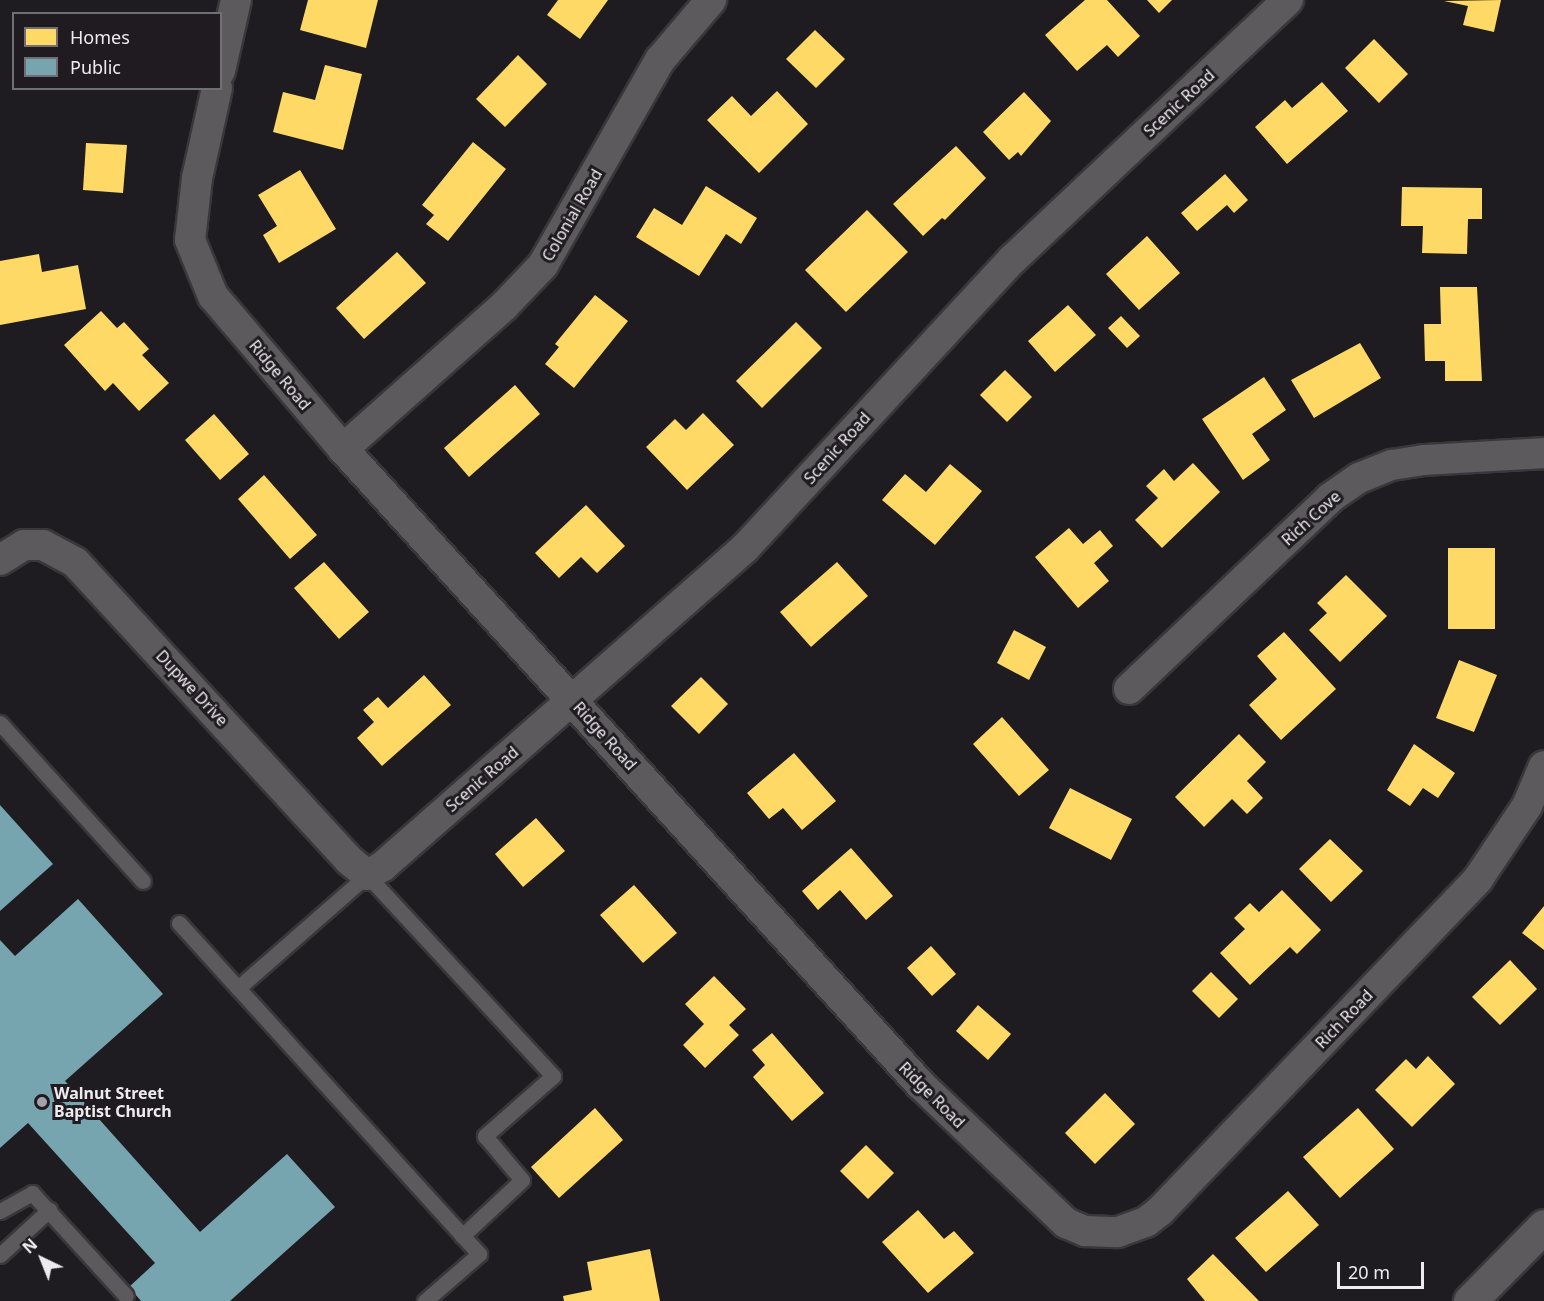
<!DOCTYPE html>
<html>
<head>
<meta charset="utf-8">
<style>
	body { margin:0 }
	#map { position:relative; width:1544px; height:1301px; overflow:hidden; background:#1e1c20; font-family:"Noto Sans",sans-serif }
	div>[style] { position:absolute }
	.homes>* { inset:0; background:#ffd966 }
	.public>* { inset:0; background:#76a5af }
	.roads { filter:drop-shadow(2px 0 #3a373b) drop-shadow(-2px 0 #3a373b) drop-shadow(0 2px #3a373b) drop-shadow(0 -2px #3a373b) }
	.service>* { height:15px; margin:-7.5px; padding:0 7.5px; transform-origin:7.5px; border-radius:7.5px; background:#5c5a5d }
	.minor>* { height:30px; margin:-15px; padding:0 15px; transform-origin:15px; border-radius:15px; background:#5c5a5d }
	.tertiary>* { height:33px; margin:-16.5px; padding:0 16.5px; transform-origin:16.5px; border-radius:16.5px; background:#5c5a5d }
	.dots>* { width:16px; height:16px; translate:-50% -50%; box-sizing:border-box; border:3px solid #1f1b21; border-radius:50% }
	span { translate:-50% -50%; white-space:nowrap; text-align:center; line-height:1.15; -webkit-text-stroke:6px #1f1b21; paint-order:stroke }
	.street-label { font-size:16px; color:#eeebef }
	.poi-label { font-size:16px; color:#eeebef; font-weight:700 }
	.left { translate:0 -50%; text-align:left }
	.legend { position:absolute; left:12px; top:12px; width:210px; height:78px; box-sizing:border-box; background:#1f1b21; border:2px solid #726e73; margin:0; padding:8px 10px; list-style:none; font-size:18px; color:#eeebef }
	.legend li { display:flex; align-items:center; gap:12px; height:30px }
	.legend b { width:30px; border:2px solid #726e73 }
	.north { position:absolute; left:12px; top:1229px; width:60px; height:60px; -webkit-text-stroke:4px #1f1b21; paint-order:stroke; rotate:317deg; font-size:16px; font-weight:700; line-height:24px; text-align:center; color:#eeebef }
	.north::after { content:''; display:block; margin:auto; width:21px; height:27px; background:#eeebef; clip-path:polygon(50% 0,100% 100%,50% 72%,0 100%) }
	.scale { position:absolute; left:1337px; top:1262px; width:87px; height:27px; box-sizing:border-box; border:3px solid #eeebef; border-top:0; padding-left:8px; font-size:18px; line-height:21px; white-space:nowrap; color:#eeebef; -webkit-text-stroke:4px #1f1b21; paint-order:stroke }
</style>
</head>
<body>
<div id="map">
	<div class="homes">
		<i style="clip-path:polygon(308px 0,378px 0,366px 48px,300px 30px)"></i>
		<i style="clip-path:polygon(558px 0,608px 0,580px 39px,547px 15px)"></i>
		<i style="clip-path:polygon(1085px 0,1107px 0,1140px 36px,1118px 57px,1107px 45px,1077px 71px,1045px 35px)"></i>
		<i style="clip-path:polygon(1147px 0,1172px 0,1159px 13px)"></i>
		<i style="clip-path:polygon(1501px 0,1494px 32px,1463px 25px,1468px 6px,1444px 1px)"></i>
		<i style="clip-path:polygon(815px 30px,845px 59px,816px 88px,786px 59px)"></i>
		<i style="clip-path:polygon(1374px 39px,1408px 74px,1379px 103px,1345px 68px)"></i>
		<i style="clip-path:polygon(518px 55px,547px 84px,505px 127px,476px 99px)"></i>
		<i style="clip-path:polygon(325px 65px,362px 74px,343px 150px,273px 132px,283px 92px,315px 100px)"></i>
		<i style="clip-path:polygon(1322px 82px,1348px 111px,1287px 164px,1255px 127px,1285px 100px,1292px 108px)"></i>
		<i style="clip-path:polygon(777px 91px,808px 124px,759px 173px,707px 120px,732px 96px,751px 116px)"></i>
		<i style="clip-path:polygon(1024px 92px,1051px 121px,1021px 156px,1018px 152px,1009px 160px,983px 132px)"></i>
		<i style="clip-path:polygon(473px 142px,506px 169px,448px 241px,426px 224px,434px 215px,422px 205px)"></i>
		<i style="clip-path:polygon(86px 143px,127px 145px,123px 193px,83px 190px)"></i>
		<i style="clip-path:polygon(956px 146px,986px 178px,945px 220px,942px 218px,923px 236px,893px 204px)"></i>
		<i style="clip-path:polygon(300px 170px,336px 229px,279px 263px,263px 235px,277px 226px,258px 195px)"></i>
		<i style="clip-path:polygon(1225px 174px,1248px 200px,1234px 213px,1227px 205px,1197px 231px,1181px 213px)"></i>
		<i style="clip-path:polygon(706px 186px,757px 218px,741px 244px,726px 234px,699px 276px,636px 237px,654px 208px,682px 225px)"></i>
		<i style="clip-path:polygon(1402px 187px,1482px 188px,1482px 219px,1468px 219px,1467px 254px,1422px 253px,1423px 226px,1401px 226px)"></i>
		<i style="clip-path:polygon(867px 210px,908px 252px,846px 312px,805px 270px)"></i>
		<i style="clip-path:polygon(1147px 236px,1180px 273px,1139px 310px,1106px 274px)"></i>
		<i style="clip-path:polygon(397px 252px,426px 283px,364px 339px,336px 308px)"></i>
		<i style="clip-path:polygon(39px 254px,42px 272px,78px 265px,86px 309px,0 325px,0 261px)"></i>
		<i style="clip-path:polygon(1440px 287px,1477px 287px,1482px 381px,1445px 381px,1445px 361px,1425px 361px,1424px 324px,1441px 324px)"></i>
		<i style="clip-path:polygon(595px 295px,628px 321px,574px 388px,545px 364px,559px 347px,555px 344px)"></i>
		<i style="clip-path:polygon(1068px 305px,1096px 335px,1055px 372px,1028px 341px)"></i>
		<i style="clip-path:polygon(101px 311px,117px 328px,124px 322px,149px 349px,142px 355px,169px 383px,139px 411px,113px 383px,105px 391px,64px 345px)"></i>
		<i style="clip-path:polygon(1121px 316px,1140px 336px,1127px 348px,1108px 328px)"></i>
		<i style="clip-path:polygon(796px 322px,822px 348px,762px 408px,736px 381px)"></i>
		<i style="clip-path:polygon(1360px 343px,1381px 378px,1314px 418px,1291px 380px)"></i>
		<i style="clip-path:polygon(1005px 370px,1032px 397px,1007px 422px,980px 395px)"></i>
		<i style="clip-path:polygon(1264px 377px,1286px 410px,1252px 434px,1270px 460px,1243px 480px,1202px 419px)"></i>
		<i style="clip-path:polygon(515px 385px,540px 414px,469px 477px,444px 448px)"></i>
		<i style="clip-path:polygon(703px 413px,734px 445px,687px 490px,646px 447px,675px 419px,686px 430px)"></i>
		<i style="clip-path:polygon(214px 414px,249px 454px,220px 480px,185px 440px)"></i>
		<i style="clip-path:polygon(1193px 463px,1220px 492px,1162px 548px,1135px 520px,1158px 498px,1146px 486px,1164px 469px,1174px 481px)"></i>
		<i style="clip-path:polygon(950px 464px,982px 491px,935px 545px,882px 500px,905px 474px,926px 492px)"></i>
		<i style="clip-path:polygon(264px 475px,317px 535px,290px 559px,238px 499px)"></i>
		<i style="clip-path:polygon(586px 505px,625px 546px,597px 573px,581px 557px,559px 578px,535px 553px)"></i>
		<i style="clip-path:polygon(1069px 528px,1083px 544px,1100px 530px,1113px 546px,1094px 563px,1109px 581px,1078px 608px,1035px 557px)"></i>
		<i style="clip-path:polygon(1448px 548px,1495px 548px,1495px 629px,1448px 629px)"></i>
		<i style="clip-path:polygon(324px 562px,369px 612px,339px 639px,294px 588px)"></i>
		<i style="clip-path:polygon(837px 562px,868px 596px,811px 647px,780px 612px)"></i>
		<i style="clip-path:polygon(1346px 575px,1387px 616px,1340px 662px,1309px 630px,1327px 613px,1317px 603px)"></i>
		<i style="clip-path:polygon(1014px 630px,1046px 647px,1029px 680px,997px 663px)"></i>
		<i style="clip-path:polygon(1284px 632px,1336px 689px,1281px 740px,1249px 705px,1277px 679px,1257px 656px)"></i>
		<i style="clip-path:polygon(1459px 660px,1497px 675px,1474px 732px,1436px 718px)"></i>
		<i style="clip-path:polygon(424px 675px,451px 705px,382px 766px,357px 738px,374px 722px,363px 710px,378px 697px,388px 708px)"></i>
		<i style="clip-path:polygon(701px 677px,728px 704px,699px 734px,671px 706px)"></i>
		<i style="clip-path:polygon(1002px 717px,1049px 770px,1019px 796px,973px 744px)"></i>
		<i style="clip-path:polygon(1239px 734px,1266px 762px,1247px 781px,1263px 798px,1247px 814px,1232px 799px,1204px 827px,1175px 797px)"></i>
		<i style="clip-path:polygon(1414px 744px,1455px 773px,1438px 798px,1423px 788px,1410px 806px,1387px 790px)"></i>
		<i style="clip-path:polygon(794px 753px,836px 801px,802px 830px,783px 808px,769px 819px,747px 793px)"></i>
		<i style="clip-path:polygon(1070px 788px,1132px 819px,1111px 860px,1049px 828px)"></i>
		<i style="clip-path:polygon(536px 818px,565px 851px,523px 887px,495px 854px)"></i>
		<i style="clip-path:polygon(1330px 839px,1363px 871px,1331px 902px,1299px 869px)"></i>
		<i style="clip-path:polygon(851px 848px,893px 896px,866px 920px,840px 890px,818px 910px,802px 891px)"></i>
		<i style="clip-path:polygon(634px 885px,677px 933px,643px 963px,600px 915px)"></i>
		<i style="clip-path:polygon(1282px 890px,1321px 930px,1297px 954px,1290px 947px,1250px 985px,1220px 953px,1245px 929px,1234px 918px,1250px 903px,1259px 912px)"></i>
		<i style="clip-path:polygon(1544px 906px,1544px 950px,1522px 933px)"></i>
		<i style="clip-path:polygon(931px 946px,956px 974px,932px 996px,907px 968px)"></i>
		<i style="clip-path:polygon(1510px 960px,1537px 989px,1500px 1025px,1472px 997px)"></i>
		<i style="clip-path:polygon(1211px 972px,1238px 999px,1219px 1018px,1192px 991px)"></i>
		<i style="clip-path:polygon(714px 976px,746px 1009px,729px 1025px,739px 1035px,705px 1068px,683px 1045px,704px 1024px,685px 1004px)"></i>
		<i style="clip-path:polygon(978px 1005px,1011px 1034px,988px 1060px,956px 1031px)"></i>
		<i style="clip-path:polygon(772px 1033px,824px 1093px,792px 1121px,753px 1077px,765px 1065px,752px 1050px)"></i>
		<i style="clip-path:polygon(1428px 1056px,1455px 1084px,1412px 1127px,1375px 1090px,1406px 1059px,1416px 1069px)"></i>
		<i style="clip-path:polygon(1105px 1093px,1135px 1124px,1095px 1164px,1065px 1133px)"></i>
		<i style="clip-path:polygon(595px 1108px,623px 1140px,559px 1198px,531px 1167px)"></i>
		<i style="clip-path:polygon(1358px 1108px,1394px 1149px,1340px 1198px,1303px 1157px)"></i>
		<i style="clip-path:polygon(866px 1145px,894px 1173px,868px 1199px,840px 1171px)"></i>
		<i style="clip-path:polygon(1288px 1191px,1319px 1225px,1266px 1272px,1235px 1238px)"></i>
		<i style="clip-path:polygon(918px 1210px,944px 1239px,954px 1231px,974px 1253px,928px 1293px,882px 1242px)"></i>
		<i style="clip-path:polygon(650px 1249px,660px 1301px,564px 1301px,563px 1296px,592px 1290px,587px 1262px)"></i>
		<i style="clip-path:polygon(1213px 1254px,1259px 1301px,1205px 1301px,1187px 1279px)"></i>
	</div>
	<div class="public">
		<i style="clip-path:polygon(0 805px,53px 864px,0 911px)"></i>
		<i style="clip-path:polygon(78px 899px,163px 994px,65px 1081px,200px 1232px,287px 1154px,335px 1207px,230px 1301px,141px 1301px,129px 1287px,155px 1263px,28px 1123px,0 1148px,0 940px,15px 956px)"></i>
	</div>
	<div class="roads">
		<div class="service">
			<i style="left:0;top:723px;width:213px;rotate:47.9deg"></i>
			<i style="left:179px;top:923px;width:88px;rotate:47.8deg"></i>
			<i style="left:238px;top:988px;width:171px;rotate:-41.2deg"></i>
			<i style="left:367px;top:875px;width:274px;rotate:47.2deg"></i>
			<i style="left:553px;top:1076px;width:91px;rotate:138.6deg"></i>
			<i style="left:485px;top:1136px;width:57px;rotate:49.9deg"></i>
			<i style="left:522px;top:1180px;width:82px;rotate:137deg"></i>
			<i style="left:238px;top:988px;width:359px;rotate:47.8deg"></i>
			<i style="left:479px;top:1254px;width:72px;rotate:139deg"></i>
			<i style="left:0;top:1211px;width:37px;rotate:-29deg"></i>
			<i style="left:32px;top:1193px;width:139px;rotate:47.6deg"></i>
			<i style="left:0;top:1255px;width:67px;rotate:-42.6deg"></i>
		</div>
		<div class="minor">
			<i style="left:220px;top:71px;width:73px;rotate:-77.3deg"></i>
			<i style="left:217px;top:88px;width:92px;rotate:102.5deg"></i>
			<i style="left:197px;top:178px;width:62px;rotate:96.4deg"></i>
			<i style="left:190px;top:240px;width:61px;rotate:67.7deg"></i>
			<i style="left:213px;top:296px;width:201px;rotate:49.6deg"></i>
			<i style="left:343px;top:449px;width:858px;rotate:47.74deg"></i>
			<i style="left:920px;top:1084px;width:202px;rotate:43.6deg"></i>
			<i style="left:1066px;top:1223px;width:21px;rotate:23deg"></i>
			<i style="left:1085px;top:1231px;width:33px;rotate:2deg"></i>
			<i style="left:1118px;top:1232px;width:30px;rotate:-20deg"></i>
			<i style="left:1146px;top:1222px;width:18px;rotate:-38deg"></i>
			<i style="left:1160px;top:1211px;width:460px;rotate:-46.2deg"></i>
			<i style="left:1478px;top:879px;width:88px;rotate:-56.1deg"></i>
			<i style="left:1527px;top:806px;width:43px;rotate:-67deg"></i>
			<i style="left:343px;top:449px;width:215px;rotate:-41.6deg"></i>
			<i style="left:504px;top:306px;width:57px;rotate:-46.4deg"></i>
			<i style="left:543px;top:265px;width:236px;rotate:-60.3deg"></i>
			<i style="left:660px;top:60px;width:79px;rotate:-49.6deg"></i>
			<i style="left:0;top:560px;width:28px;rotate:-32deg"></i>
			<i style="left:24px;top:545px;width:19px"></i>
			<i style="left:43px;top:545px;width:36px;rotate:28deg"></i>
			<i style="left:75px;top:562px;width:405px;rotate:47.4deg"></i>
			<i style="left:349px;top:860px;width:23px;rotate:40deg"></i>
			<i style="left:367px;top:875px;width:18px;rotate:-29deg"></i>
			<i style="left:383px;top:866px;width:482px;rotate:-41.3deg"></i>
			<i style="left:745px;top:548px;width:394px;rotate:-47.2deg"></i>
			<i style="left:1013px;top:259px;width:378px;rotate:-43.3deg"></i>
			<i style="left:1129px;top:689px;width:277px;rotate:-43.5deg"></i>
			<i style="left:1330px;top:498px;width:35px;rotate:-35deg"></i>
			<i style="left:1359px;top:478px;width:35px;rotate:-22deg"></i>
			<i style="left:1392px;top:465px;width:32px;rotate:-9deg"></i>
			<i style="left:1424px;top:460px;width:120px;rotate:-3.3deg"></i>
		</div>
		<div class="tertiary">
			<i style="left:1470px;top:1301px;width:105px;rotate:-45.4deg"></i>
		</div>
	</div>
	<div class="dots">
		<i style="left:42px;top:1102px;background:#a5a3a7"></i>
	</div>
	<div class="street-label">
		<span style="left:1179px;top:103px;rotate:-43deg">Scenic Road</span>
		<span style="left:572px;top:215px;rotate:-60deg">Colonial Road</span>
		<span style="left:280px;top:375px;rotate:50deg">Ridge Road</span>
		<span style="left:837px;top:448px;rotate:-48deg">Scenic Road</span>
		<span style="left:1311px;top:518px;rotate:-42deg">Rich Cove</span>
		<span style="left:192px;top:688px;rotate:47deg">Dupwe Drive</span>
		<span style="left:605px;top:736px;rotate:48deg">Ridge Road</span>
		<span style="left:482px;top:779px;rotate:-41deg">Scenic Road</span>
		<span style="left:1344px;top:1019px;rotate:-46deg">Rich Road</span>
		<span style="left:932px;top:1095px;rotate:45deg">Ridge Road</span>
	</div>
	<div class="poi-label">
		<span class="left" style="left:54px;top:1102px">Walnut Street<br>Baptist Church</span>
	</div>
	<ul class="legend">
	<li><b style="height:16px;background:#ffd966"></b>Homes</li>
	<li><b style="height:16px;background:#76a5af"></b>Public</li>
	</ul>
	<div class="north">N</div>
	<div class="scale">20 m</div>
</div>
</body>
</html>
